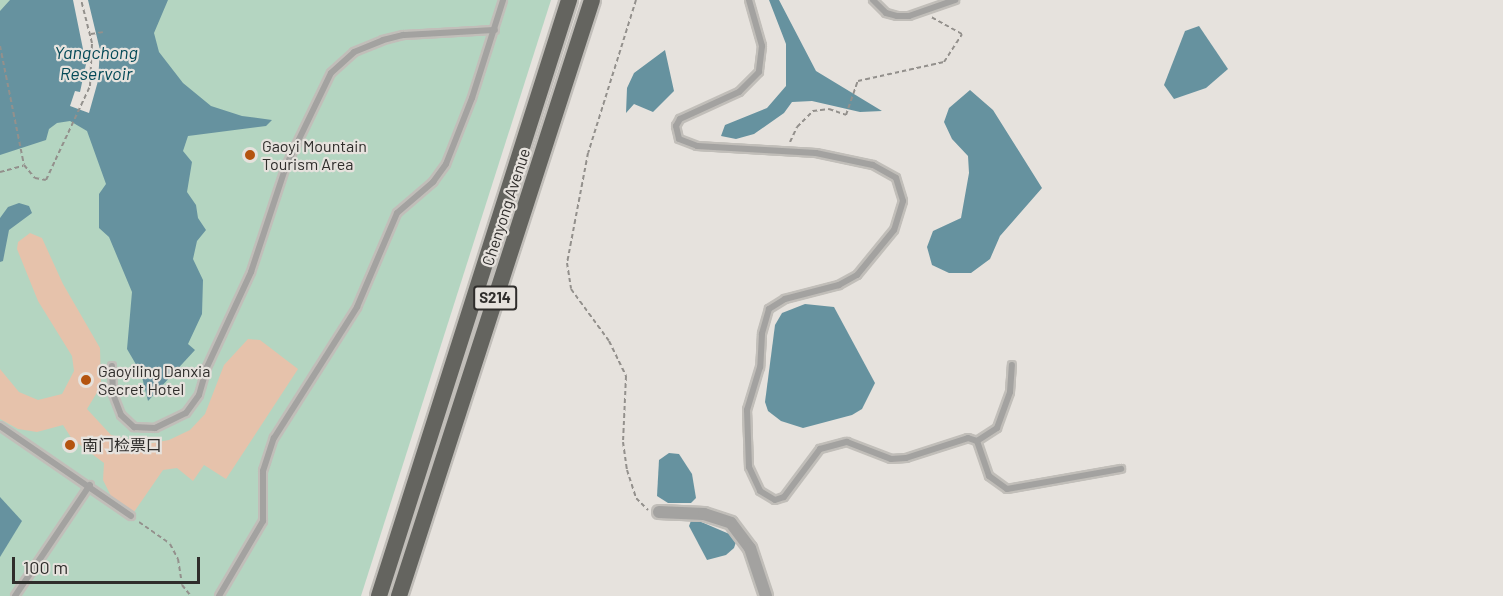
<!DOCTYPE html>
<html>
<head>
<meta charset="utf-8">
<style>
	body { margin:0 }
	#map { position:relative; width:1503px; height:596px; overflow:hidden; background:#e6e2dd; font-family:Barlow,"Noto Sans SC",sans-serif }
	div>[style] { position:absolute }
	.green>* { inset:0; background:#b4d5c1 }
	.water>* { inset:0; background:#66929f }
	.pier>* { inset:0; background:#e6e2dd }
	.building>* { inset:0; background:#e6c2ab }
	.path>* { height:2px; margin-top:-1px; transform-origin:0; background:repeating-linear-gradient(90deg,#93908c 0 4.5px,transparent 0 7.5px) }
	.roads { filter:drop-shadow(2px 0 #c1beb9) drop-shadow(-2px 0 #c1beb9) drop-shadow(0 2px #c1beb9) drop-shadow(0 -2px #c1beb9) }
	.service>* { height:6px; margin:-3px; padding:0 3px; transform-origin:3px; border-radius:3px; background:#a3a2a0 }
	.minor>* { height:12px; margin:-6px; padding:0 6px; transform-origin:6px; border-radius:6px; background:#a3a2a0 }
	.trunk>* { height:16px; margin:-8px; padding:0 8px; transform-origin:8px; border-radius:8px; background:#64645f }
	.dots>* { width:16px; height:16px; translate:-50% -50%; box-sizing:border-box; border:3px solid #e6e2dd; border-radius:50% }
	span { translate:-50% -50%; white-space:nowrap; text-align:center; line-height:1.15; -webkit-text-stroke:4.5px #e6e2dd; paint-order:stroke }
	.shield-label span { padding:2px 4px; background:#e6e2dd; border:2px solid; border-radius:4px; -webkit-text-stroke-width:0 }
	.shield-label { font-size:15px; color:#2f2d2b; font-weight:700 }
	.poi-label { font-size:16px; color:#2f2d2b }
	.left { translate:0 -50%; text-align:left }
	.street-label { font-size:16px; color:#2f2d2b }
	.water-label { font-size:18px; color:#034957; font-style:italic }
	.scale { position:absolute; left:12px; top:557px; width:188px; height:27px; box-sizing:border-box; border:3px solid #2f2d2b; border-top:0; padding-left:8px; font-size:18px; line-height:21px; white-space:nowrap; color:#2f2d2b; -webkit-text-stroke:4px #e6e2dd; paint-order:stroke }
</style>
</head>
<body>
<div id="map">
	<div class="green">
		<i style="clip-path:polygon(0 0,551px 0,361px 596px,0 596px)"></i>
	</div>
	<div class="water">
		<i style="clip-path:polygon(10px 0,168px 0,154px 33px,159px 52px,183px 83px,211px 106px,242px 116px,272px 120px,266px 126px,188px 136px,183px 151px,192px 162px,187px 192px,196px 205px,198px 218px,206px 230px,197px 241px,193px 259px,203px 280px,202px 314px,188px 344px,195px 350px,148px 401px,141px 373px,127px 349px,132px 292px,109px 237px,99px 228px,99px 194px,106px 184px,87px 131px,70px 121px,57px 123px,49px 129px,46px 140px,0 155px,0 11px)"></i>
		<i style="clip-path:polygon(769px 0,779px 0,816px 71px,882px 111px,860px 112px,812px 101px,792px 102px,784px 113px,754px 134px,736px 139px,721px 136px,725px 125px,767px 108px,786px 86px,786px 44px)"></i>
		<i style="clip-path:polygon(1199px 26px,1228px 69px,1206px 88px,1174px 99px,1164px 85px,1185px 31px)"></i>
		<i style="clip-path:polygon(665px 50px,674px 91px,653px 112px,634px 104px,626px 113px,627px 88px,634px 73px)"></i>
		<i style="clip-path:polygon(970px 90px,993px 110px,1042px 188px,1000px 236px,990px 259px,971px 273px,949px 273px,932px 265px,927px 247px,933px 231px,961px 218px,969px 173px,968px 156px,952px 139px,944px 122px,949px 108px)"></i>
		<i style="clip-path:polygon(19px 203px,29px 206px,32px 213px,9px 230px,3px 261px,0 262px,0 218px,8px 207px)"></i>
		<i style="clip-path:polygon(805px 304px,834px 307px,875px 383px,862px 409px,852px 415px,803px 428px,781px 421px,768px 411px,765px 402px,775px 325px,782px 313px)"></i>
		<i style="clip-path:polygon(669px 453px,679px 454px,692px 474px,696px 498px,691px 503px,668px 503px,657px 496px,659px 460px)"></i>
		<i style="clip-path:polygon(0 497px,22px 521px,0 557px)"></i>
		<i style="clip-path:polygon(692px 518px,734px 536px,737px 539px,734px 548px,726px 555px,707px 560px,689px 526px)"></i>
	</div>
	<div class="pier">
		<i style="clip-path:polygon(73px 0,88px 0,100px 50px,98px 81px,89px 113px,70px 106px,75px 91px,80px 92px,86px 64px)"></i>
	</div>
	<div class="building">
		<i style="clip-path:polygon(30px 233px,42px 238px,63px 284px,100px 348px,101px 386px,87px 409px,111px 435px,147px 444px,169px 440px,190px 430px,205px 414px,224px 365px,248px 339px,260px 340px,298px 369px,226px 479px,204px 465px,193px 481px,177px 468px,163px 470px,134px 512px,111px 496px,103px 480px,104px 463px,72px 439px,63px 425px,37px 432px,18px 429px,0 419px,0 369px,19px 392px,38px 400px,62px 394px,74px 371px,72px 356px,38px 301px,17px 249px,18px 242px)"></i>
	</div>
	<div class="path">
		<i style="left:636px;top:0;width:160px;rotate:107.4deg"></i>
		<i style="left:588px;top:153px;width:112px;rotate:100.8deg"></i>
		<i style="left:567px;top:263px;width:26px;rotate:81deg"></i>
		<i style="left:571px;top:289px;width:64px;rotate:53.8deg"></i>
		<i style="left:609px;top:341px;width:39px;rotate:64deg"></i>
		<i style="left:626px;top:376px;width:66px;rotate:92.6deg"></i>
		<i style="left:623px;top:442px;width:28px;rotate:82deg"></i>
		<i style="left:627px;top:470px;width:29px;rotate:72deg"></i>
		<i style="left:636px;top:498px;width:17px;rotate:45deg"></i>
		<i style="left:91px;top:34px;width:12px;rotate:-9deg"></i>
		<i style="left:0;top:46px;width:121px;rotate:78.6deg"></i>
		<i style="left:24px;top:165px;width:17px;rotate:50deg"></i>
		<i style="left:35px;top:178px;width:11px;rotate:10deg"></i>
		<i style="left:46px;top:180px;width:104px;rotate:-64.9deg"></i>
		<i style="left:90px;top:86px;width:43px;rotate:-87.3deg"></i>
		<i style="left:92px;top:43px;width:44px;rotate:-104.3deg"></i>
		<i style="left:790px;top:142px;width:17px;rotate:-65deg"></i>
		<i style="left:797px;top:127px;width:23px;rotate:-45deg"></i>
		<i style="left:813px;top:111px;width:16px;rotate:-7deg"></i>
		<i style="left:829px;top:109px;width:18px;rotate:19deg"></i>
		<i style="left:846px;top:115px;width:36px;rotate:-71deg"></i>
		<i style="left:858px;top:81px;width:88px;rotate:-12.5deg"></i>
		<i style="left:944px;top:62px;width:33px;rotate:-57deg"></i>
		<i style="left:962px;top:34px;width:35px;rotate:-151deg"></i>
		<i style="left:0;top:172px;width:24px;rotate:-15deg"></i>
		<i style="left:139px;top:522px;width:38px;rotate:35deg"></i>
		<i style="left:170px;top:544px;width:17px;rotate:62deg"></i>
		<i style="left:178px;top:559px;width:26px;rotate:81deg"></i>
		<i style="left:182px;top:585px;width:14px;rotate:51deg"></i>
	</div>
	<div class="roads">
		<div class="service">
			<i style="left:749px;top:0;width:48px;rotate:74.2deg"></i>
			<i style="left:762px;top:46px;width:26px;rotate:97deg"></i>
			<i style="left:759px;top:72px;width:28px;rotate:135deg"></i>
			<i style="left:739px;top:92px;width:65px;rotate:155.4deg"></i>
			<i style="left:680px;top:119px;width:8px;rotate:120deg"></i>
			<i style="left:676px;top:126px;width:13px;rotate:77deg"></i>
			<i style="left:679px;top:139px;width:19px;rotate:21deg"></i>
			<i style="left:697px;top:146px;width:119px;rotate:3.4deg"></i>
			<i style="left:816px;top:153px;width:58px;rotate:11.9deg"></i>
			<i style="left:873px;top:165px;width:26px;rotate:29deg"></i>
			<i style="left:896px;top:178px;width:24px;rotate:73deg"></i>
			<i style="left:903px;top:201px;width:30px;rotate:107deg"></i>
			<i style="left:894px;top:230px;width:58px;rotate:129.4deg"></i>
			<i style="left:857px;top:275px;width:21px;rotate:151deg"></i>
			<i style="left:839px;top:285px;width:56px;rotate:165.5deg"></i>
			<i style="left:785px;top:299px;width:19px;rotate:148deg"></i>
			<i style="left:769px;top:309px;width:26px;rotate:106deg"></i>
			<i style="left:762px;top:334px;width:33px;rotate:93deg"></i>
			<i style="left:760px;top:367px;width:45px;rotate:106.8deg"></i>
			<i style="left:747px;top:410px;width:57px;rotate:88deg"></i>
			<i style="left:749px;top:467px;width:26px;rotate:65deg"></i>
			<i style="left:760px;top:491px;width:17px;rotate:31deg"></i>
			<i style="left:775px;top:500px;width:9px;rotate:-18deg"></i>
			<i style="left:784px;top:497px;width:60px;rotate:-53.1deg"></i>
			<i style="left:820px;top:449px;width:28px;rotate:-15deg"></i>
			<i style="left:847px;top:442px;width:47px;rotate:21.1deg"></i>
			<i style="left:891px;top:459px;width:15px;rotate:-4deg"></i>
			<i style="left:906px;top:458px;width:65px;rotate:-17.9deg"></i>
			<i style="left:968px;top:438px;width:9px;rotate:18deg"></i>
			<i style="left:977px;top:441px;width:37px;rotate:71deg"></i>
			<i style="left:989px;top:476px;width:22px;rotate:36deg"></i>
			<i style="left:1007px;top:489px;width:116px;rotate:-10deg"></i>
			<i style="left:873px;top:0;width:18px;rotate:45deg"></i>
			<i style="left:886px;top:13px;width:11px;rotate:15deg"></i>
			<i style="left:897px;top:16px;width:12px"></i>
			<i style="left:909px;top:16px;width:49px;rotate:-19.2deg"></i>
			<i style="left:112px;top:366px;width:28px;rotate:88deg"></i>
			<i style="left:113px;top:394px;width:22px;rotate:69deg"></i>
			<i style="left:121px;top:415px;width:18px;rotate:43deg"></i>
			<i style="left:134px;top:427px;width:21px;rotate:3deg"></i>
			<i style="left:155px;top:428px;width:34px;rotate:-26deg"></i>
			<i style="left:186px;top:413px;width:22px;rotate:-54deg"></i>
			<i style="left:199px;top:395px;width:29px;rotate:-74deg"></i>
			<i style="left:207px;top:367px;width:105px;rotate:-65.1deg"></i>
			<i style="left:251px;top:272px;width:112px;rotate:-71.7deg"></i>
			<i style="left:286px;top:166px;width:103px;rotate:-64.2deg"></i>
			<i style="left:331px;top:73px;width:31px;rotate:-42deg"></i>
			<i style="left:354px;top:52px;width:31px;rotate:-22deg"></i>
			<i style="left:383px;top:40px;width:21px;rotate:-14deg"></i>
			<i style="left:403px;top:35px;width:92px;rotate:-3.1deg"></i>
			<i style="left:0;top:426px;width:159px;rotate:34.5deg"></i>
			<i style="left:977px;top:441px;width:24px;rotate:-33deg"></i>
			<i style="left:997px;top:428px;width:38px;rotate:-70deg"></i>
			<i style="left:1010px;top:392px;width:27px;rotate:-86deg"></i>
			<i style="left:15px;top:596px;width:134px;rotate:-56deg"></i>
			<i style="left:219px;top:596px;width:87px;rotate:-59.6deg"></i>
			<i style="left:263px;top:521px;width:50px;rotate:-90deg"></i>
			<i style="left:263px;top:471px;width:35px;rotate:-72deg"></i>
			<i style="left:274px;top:438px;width:155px;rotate:-57.6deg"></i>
			<i style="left:357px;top:307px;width:102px;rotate:-66.9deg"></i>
			<i style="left:397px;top:213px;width:48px;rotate:-40.7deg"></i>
			<i style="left:433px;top:182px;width:22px;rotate:-54deg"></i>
			<i style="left:446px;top:164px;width:71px;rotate:-68.5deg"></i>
			<i style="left:472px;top:98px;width:103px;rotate:-72.4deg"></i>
		</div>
		<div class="minor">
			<i style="left:659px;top:512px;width:45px;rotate:2.5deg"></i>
			<i style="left:704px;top:514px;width:28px;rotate:18deg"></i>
			<i style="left:731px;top:523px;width:31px;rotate:53deg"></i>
			<i style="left:750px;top:548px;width:51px;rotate:71.6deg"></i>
		</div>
		<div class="trunk">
			<i style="left:379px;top:596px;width:626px;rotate:-72.32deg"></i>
			<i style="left:399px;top:596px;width:626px;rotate:-72.06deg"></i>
		</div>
	</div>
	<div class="dots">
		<i style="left:250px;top:155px;background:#b4540f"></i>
		<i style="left:86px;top:380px;background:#b4540f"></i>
		<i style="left:70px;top:445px;background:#b4540f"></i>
	</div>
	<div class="shield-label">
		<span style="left:495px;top:298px">S214</span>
	</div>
	<div class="poi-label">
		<span class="left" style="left:262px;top:155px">Gaoyi Mountain<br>Tourism Area</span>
		<span class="left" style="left:98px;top:380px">Gaoyiling Danxia<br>Secret Hotel</span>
		<span class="left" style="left:82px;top:445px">南门检票口</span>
	</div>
	<div class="street-label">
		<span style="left:506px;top:207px;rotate:-72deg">Chenyong Avenue</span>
	</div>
	<div class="water-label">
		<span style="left:96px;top:63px">Yangchong<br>Reservoir</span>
	</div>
	<div class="scale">100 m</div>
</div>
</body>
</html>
